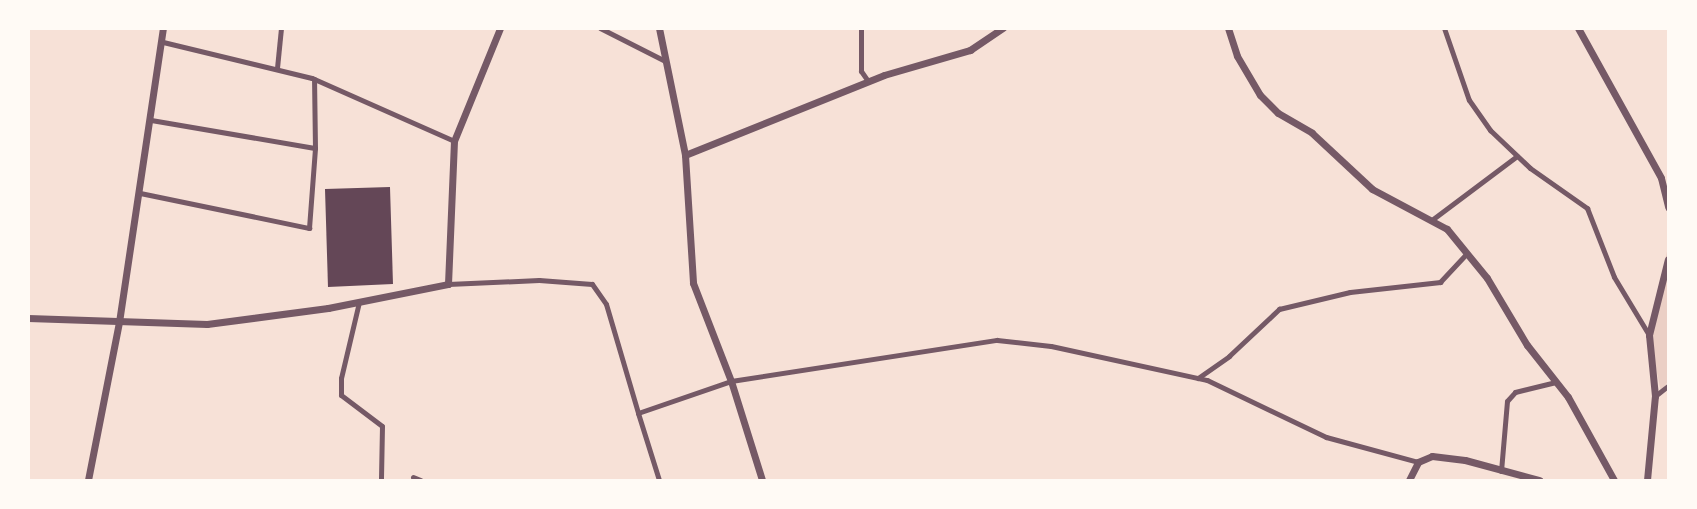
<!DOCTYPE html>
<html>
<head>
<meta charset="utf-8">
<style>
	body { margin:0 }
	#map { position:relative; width:1697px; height:509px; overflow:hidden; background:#f7e1d7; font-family:Barlow,sans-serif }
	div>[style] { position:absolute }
	.green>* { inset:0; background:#ebcfc5 }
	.building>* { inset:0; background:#644757 }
	.minor>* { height:5px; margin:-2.5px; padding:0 2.5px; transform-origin:2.5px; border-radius:2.5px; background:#755966 }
	.tertiary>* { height:7px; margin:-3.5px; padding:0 3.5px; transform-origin:3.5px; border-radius:3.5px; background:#755966 }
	span { translate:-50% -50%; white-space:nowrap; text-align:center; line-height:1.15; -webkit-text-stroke:6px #fffaf5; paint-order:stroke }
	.frame { position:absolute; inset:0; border:30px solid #fffaf5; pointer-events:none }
</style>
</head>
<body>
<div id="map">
	<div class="green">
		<i style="clip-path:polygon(1668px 247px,1668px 381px,1661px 392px,1649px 335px)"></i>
	</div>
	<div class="building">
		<i style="clip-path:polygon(390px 187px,393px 284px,328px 287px,325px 189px)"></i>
	</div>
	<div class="minor">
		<i style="left:600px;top:28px;width:73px;rotate:26.9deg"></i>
		<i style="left:861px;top:28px;width:43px;rotate:90deg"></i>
		<i style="left:861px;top:71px;width:12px;rotate:55deg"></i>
		<i style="left:1444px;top:28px;width:76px;rotate:70.9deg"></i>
		<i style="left:1469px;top:100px;width:37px;rotate:55deg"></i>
		<i style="left:1490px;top:130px;width:55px;rotate:43.5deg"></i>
		<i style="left:1530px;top:168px;width:70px;rotate:35.1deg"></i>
		<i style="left:1587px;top:208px;width:74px;rotate:68.6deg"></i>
		<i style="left:1614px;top:277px;width:68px;rotate:58.9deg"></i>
		<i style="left:163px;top:42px;width:153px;rotate:13.6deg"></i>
		<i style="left:312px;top:78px;width:155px;rotate:23.9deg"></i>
		<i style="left:277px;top:68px;width:40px;rotate:-84.3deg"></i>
		<i style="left:151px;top:120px;width:166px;rotate:9.7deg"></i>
		<i style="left:315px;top:148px;width:69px;rotate:-90.8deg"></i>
		<i style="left:140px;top:193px;width:173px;rotate:11.7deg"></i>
		<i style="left:309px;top:228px;width:80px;rotate:-85.7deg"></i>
		<i style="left:1433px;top:219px;width:105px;rotate:-36.9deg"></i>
		<i style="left:448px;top:284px;width:91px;rotate:-2.5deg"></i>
		<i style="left:539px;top:280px;width:53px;rotate:4.3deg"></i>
		<i style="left:592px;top:284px;width:24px;rotate:55deg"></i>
		<i style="left:606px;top:304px;width:114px;rotate:73.6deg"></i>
		<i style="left:359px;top:302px;width:78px;rotate:103.3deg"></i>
		<i style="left:341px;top:378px;width:17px;rotate:90deg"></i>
		<i style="left:341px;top:395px;width:51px;rotate:37.1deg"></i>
		<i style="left:382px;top:426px;width:54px;rotate:91.1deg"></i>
		<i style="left:1198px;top:378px;width:38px;rotate:-35deg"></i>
		<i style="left:1229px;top:356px;width:69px;rotate:-43.2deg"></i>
		<i style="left:1279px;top:309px;width:73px;rotate:-13.5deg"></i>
		<i style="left:1350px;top:292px;width:91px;rotate:-6.3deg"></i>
		<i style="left:1440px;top:282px;width:38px;rotate:-47deg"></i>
		<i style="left:1655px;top:396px;width:16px;rotate:-38deg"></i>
		<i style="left:1501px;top:471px;width:70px;rotate:-85.1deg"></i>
		<i style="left:1507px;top:401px;width:12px;rotate:-48deg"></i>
		<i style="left:1515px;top:392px;width:42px;rotate:-13.7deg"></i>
		<i style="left:413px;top:477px;width:8px;rotate:23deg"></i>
		<i style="left:659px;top:480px;width:70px;rotate:-107.4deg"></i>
		<i style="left:638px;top:413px;width:98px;rotate:-19deg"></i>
		<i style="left:731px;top:381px;width:269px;rotate:-8.8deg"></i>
		<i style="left:997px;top:340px;width:54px;rotate:6.3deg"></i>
		<i style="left:1051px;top:346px;width:160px;rotate:12.3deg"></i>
		<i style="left:1207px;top:380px;width:132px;rotate:25.6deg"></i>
		<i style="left:1326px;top:437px;width:95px;rotate:15.2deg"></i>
	</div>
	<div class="tertiary">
		<i style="left:659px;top:28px;width:130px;rotate:78.4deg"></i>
		<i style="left:685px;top:155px;width:128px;rotate:86.4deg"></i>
		<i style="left:693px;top:283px;width:105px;rotate:68.8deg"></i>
		<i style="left:731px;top:381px;width:104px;rotate:72.6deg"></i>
		<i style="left:1228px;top:28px;width:29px;rotate:72deg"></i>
		<i style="left:1237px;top:56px;width:45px;rotate:59.5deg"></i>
		<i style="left:1260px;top:95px;width:25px;rotate:45deg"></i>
		<i style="left:1278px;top:113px;width:39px;rotate:30deg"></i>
		<i style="left:1312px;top:133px;width:82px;rotate:43deg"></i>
		<i style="left:1372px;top:189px;width:85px;rotate:28.1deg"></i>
		<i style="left:1447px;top:229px;width:63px;rotate:50.8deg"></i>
		<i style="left:1487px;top:278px;width:78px;rotate:59.2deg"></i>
		<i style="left:1527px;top:345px;width:66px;rotate:51.7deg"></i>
		<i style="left:1568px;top:397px;width:95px;rotate:61deg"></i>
		<i style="left:1578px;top:28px;width:171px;rotate:61deg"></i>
		<i style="left:1661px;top:178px;width:30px;rotate:76deg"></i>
		<i style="left:685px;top:155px;width:214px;rotate:-21.9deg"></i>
		<i style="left:884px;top:75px;width:90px;rotate:-16.2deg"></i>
		<i style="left:970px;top:50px;width:40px;rotate:-34deg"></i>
		<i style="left:28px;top:318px;width:179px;rotate:1.9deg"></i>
		<i style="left:207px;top:324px;width:122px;rotate:-7.5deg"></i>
		<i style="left:328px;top:308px;width:122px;rotate:-11.3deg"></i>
		<i style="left:448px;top:284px;width:143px;rotate:-87.6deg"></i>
		<i style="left:454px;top:141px;width:122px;rotate:-67.8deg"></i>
		<i style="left:88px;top:480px;width:161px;rotate:-78.9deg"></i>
		<i style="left:119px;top:322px;width:297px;rotate:-81.5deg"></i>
		<i style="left:1409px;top:480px;width:20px;rotate:-63deg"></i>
		<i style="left:1418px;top:462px;width:15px;rotate:-23deg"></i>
		<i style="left:1432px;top:456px;width:33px;rotate:7deg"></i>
		<i style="left:1465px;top:460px;width:77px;rotate:15.1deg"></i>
		<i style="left:1647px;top:480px;width:84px;rotate:-84.6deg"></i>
		<i style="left:1655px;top:396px;width:61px;rotate:-95.6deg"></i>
		<i style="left:1649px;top:335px;width:78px;rotate:-76deg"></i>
	</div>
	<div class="frame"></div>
</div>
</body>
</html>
